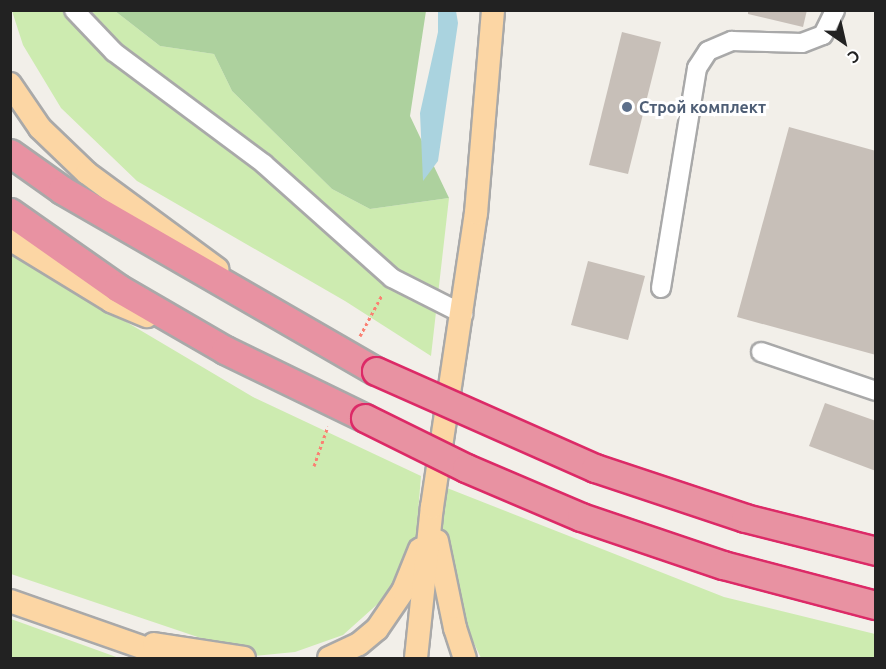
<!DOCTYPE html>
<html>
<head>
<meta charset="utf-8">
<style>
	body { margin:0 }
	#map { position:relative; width:886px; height:669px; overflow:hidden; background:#f2efe9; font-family:Ubuntu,sans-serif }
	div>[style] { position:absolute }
	.grass>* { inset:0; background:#cdebb0 }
	.forest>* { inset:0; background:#add19e }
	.water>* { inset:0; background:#aad3df }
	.building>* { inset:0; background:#c7bfb8 }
	.path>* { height:3px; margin-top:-1.5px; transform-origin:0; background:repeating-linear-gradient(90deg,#fa8072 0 3px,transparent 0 6px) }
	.roads { filter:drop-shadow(2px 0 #a9a9a9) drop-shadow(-2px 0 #a9a9a9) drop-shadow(0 2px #a9a9a9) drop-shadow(0 -2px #a9a9a9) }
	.minor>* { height:18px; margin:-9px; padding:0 9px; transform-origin:9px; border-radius:9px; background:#fff }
	.major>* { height:22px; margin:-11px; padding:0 11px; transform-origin:11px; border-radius:11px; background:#fcd6a4 }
	.highway>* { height:27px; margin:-13.5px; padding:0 13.5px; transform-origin:13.5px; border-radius:13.5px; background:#e892a2 }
	.bridges { filter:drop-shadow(2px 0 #dc2a67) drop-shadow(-2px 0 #dc2a67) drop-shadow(0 2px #dc2a67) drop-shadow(0 -2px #dc2a67) }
	.highway-bridge>* { height:27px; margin:-13.5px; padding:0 13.5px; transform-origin:13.5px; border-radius:13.5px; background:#e892a2 }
	.dots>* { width:16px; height:16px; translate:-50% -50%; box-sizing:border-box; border:3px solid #fff; border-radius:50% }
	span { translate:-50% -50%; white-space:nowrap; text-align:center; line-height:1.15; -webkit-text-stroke:6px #fff; paint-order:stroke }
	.service-label { font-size:16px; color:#4e5e75; font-weight:700 }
	.left { translate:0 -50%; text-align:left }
	.frame { position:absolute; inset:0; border:12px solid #222; pointer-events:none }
	.north { position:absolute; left:814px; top:12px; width:60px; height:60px; -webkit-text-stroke:4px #fff; paint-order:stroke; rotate:146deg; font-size:16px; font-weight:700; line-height:24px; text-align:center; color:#222 }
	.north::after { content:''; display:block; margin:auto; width:21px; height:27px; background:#222; clip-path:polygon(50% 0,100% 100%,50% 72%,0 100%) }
</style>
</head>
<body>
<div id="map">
	<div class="grass">
		<i style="clip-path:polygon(12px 11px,115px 11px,160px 46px,214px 54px,232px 91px,332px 189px,370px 209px,449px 198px,431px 356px,345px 301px,137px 181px,61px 108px,23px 45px)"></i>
		<i style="clip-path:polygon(10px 253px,253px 397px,421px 476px,416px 537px,391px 592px,343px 635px,295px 652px,254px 656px,11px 574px)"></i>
		<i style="clip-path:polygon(442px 486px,724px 597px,875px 634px,875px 658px,481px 658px,457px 608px,440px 541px)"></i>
		<i style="clip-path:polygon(10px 619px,11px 619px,119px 658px,11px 658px)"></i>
	</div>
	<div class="forest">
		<i style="clip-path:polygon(115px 11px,426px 11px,410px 116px,449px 198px,370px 209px,332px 189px,232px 91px,214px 54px,160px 46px)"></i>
	</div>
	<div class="water">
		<i style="clip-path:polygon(438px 11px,456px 11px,458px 23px,438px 161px,423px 181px,420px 113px,438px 32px)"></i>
	</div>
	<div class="building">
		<i style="clip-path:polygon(748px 10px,807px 10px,803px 27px,748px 14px)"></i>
		<i style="clip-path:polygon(622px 32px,661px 42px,628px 174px,589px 165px)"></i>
		<i style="clip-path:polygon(789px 127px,876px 151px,876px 355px,737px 317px)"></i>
		<i style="clip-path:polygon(588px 261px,645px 276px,628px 340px,571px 325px)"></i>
		<i style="clip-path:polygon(825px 403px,876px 421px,876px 471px,809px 446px)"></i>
	</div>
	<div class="path">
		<i style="left:360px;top:336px;width:47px;rotate:-61.8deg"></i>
		<i style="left:314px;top:466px;width:42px;rotate:-70.7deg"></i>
	</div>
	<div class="roads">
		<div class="minor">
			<i style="left:74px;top:10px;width:58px;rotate:46.4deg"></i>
			<i style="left:114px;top:52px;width:187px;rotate:36.7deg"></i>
			<i style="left:264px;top:164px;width:171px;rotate:41.7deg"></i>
			<i style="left:392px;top:278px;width:80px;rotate:26.9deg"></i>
			<i style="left:661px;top:288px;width:223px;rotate:-80.7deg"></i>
			<i style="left:697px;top:68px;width:20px;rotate:-57deg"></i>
			<i style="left:708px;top:51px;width:26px;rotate:-23deg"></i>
			<i style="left:732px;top:41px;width:70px;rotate:1.6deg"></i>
			<i style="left:802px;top:43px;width:22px;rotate:-21deg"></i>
			<i style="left:823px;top:35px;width:28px;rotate:-64deg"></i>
			<i style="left:761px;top:352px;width:121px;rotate:18.7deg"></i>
		</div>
		<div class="major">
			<i style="left:10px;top:84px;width:53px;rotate:55.7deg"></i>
			<i style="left:40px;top:128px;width:65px;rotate:43.8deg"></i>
			<i style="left:87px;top:173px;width:162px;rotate:36.4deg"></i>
			<i style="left:10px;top:239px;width:119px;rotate:31.5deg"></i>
			<i style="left:111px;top:301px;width:39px;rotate:23deg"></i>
			<i style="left:437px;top:541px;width:89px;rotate:78.3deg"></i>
			<i style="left:455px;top:628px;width:32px;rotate:72deg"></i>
			<i style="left:10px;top:601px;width:173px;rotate:19.3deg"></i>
			<i style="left:154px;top:644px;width:91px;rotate:8.8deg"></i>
			<i style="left:329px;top:658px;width:33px;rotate:-25deg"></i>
			<i style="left:359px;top:644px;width:23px;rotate:-40deg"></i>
			<i style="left:377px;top:629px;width:46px;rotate:-55.6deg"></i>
			<i style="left:403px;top:591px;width:45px;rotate:-68deg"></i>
			<i style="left:416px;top:658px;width:152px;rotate:-84deg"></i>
			<i style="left:432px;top:507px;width:297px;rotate:-81.5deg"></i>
			<i style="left:476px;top:213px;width:204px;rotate:-85.2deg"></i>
		</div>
		<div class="highway">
			<i style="left:10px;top:153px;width:64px;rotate:35.4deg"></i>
			<i style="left:62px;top:190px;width:362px;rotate:30deg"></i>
			<i style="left:10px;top:212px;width:132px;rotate:35.1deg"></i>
			<i style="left:118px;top:288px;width:124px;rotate:30.1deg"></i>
			<i style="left:225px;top:350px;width:156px;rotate:25.9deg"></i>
		</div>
	</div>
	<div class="bridges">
		<div class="highway-bridge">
			<i style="left:376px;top:371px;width:240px;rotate:23.9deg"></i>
			<i style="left:595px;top:468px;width:158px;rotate:18.4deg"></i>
			<i style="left:745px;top:518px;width:135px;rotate:14.1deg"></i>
			<i style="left:365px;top:418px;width:113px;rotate:26.3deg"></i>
			<i style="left:466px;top:468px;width:125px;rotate:23.1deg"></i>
			<i style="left:581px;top:517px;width:150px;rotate:18.7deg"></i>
			<i style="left:723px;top:565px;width:158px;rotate:14.7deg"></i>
		</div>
	</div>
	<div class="dots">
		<i style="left:627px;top:107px;background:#5c6f8a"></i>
	</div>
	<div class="service-label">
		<span class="left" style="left:639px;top:107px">Строй комплект</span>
	</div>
	<div class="frame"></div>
	<div class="north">С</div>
</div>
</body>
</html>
